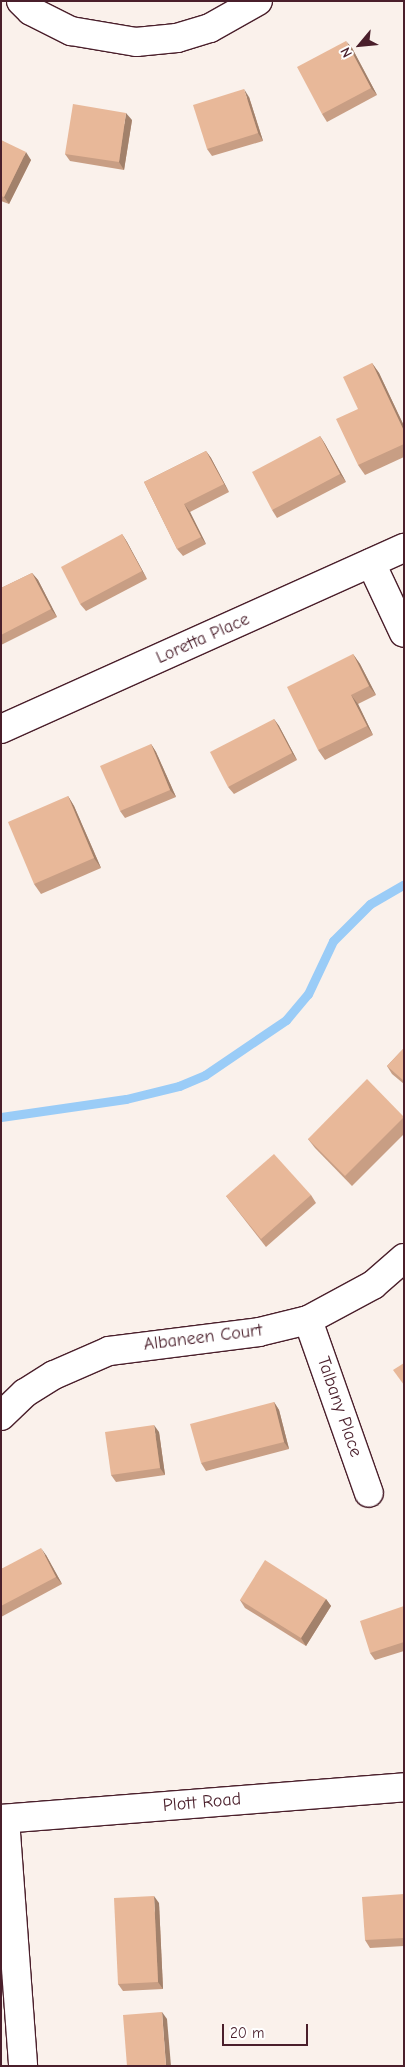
<!DOCTYPE html>
<html>
<head>
<meta charset="utf-8">
<style>
	body { margin:0 }
	#map { position:relative; width:405px; height:2067px; overflow:hidden; background:#faf1eb; font-family:"Comic Neue",sans-serif }
	div>[style] { position:absolute }
	.stream>* { height:9px; margin:-4.5px; padding:0 4.5px; transform-origin:4.5px; border-radius:4.5px; background:#9accf7 }
	.roads { filter:drop-shadow(1px 0 #4a1f2b) drop-shadow(-1px 0 #4a1f2b) drop-shadow(0 1px #4a1f2b) drop-shadow(0 -1px #4a1f2b) }
	.street>* { height:28px; margin:-14px; padding:0 14px; transform-origin:14px; border-radius:14px; background:#fff }
	.secondary>* { height:28px; margin:-14px; padding:0 14px; transform-origin:14px; border-radius:14px; background:#fff }
	.wall>* { inset:0; background:#c89e84 }
	.shaded-wall>* { inset:0; background:#a2816b }
	.building>* { inset:0; background:#e8b899 }
	span { translate:-50% -50%; white-space:nowrap; text-align:center; line-height:1.15; -webkit-text-stroke:4.5px #fff; paint-order:stroke }
	.street-label { font-size:18px; color:#4a1f2b }
	.frame { position:absolute; inset:0; border:2px solid #4a1f2b; pointer-events:none }
	.north { position:absolute; left:335px; top:20px; width:50px; height:50px; -webkit-text-stroke:4px #fff; paint-order:stroke; rotate:242deg; font-size:14px; font-weight:700; line-height:20px; text-align:center; color:#4a1f2b }
	.north::after { content:''; display:block; margin:auto; width:18px; height:22px; background:#4a1f2b; clip-path:polygon(50% 0,100% 100%,50% 72%,0 100%) }
	.scale { position:absolute; left:222px; top:2024px; width:86px; height:22px; box-sizing:border-box; border:2px solid #4a1f2b; border-top:0; padding-left:6px; font-size:15px; line-height:18px; white-space:nowrap; color:#4a1f2b; -webkit-text-stroke:4px #fff; paint-order:stroke }
</style>
</head>
<body>
<div id="map">
	<div class="stream">
		<i style="left:1px;top:1117px;width:126px;rotate:-8.2deg"></i>
		<i style="left:126px;top:1099px;width:55px;rotate:-13.8deg"></i>
		<i style="left:179px;top:1086px;width:28px;rotate:-23deg"></i>
		<i style="left:205px;top:1075px;width:98px;rotate:-34.2deg"></i>
		<i style="left:286px;top:1020px;width:34px;rotate:-50deg"></i>
		<i style="left:308px;top:994px;width:59px;rotate:-64.7deg"></i>
		<i style="left:333px;top:941px;width:52px;rotate:-45deg"></i>
		<i style="left:370px;top:904px;width:39px;rotate:-30deg"></i>
	</div>
	<div class="roads">
		<div class="street">
			<i style="left:21px;top:1px;width:14px;rotate:45deg"></i>
			<i style="left:31px;top:11px;width:45px;rotate:26.6deg"></i>
			<i style="left:71px;top:31px;width:66px;rotate:9.6deg"></i>
			<i style="left:136px;top:42px;width:41px;rotate:-5.6deg"></i>
			<i style="left:177px;top:38px;width:34px;rotate:-17deg"></i>
			<i style="left:210px;top:28px;width:55px;rotate:-29.4deg"></i>
			<i style="left:371px;top:563px;width:77px;rotate:64.8deg"></i>
			<i style="left:1px;top:729px;width:442px;rotate:-24.2deg"></i>
			<i style="left:308px;top:1320px;width:183px;rotate:70.6deg"></i>
			<i style="left:1px;top:1416px;width:33px;rotate:-44deg"></i>
			<i style="left:25px;top:1393px;width:34px;rotate:-32deg"></i>
			<i style="left:54px;top:1375px;width:60px;rotate:-23.6deg"></i>
			<i style="left:109px;top:1351px;width:151px;rotate:-7.2deg"></i>
			<i style="left:259px;top:1332px;width:50px;rotate:-13.8deg"></i>
			<i style="left:308px;top:1320px;width:74px;rotate:-28.3deg"></i>
			<i style="left:373px;top:1285px;width:41px;rotate:-41.1deg"></i>
			<i style="left:5px;top:1819px;width:248px;rotate:85.8deg"></i>
		</div>
		<div class="secondary">
			<i style="left:1px;top:1819px;width:404px;rotate:-4.5deg"></i>
		</div>
	</div>
	<div class="wall">
		<i style="clip-path:polygon(352px 48px,377px 95px,327px 122px,322px 114px)"></i>
		<i style="clip-path:polygon(249px 97px,263px 141px,212px 156px,207px 149px)"></i>
		<i style="clip-path:polygon(132px 120px,124px 170px,70px 161px,65px 154px)"></i>
		<i style="clip-path:polygon(1px 140px,31px 160px,9px 204px,1px 201px)"></i>
		<i style="clip-path:polygon(372px 363px,379px 373px,404px 426px,404px 457px,365px 475px,358px 465px,358px 409px)"></i>
		<i style="clip-path:polygon(320px 436px,325px 444px,346px 482px,277px 518px,272px 510px)"></i>
		<i style="clip-path:polygon(206px 451px,211px 458px,229px 492px,190px 512px,206px 544px,183px 556px,177px 549px,144px 482px)"></i>
		<i style="clip-path:polygon(122px 534px,127px 542px,147px 579px,86px 611px,80px 604px)"></i>
		<i style="clip-path:polygon(32px 573px,38px 580px,57px 617px,1px 645px,1px 588px)"></i>
		<i style="clip-path:polygon(353px 654px,360px 664px,376px 695px,358px 704px,373px 735px,325px 760px,318px 750px)"></i>
		<i style="clip-path:polygon(274px 719px,279px 726px,297px 760px,234px 794px,228px 787px)"></i>
		<i style="clip-path:polygon(151px 744px,156px 752px,176px 797px,125px 818px,120px 811px)"></i>
		<i style="clip-path:polygon(68px 796px,74px 806px,101px 868px,41px 894px,34px 884px)"></i>
		<i style="clip-path:polygon(404px 1048px,404px 1084px,392px 1074px,387px 1066px)"></i>
		<i style="clip-path:polygon(404px 1117px,404px 1134px,352px 1186px,315px 1148px,308px 1139px)"></i>
		<i style="clip-path:polygon(311px 1195px,316px 1203px,266px 1247px,226px 1196px)"></i>
		<i style="clip-path:polygon(274px 1402px,279px 1410px,289px 1449px,206px 1471px,201px 1463px)"></i>
		<i style="clip-path:polygon(159px 1432px,165px 1475px,116px 1482px,111px 1475px)"></i>
		<i style="clip-path:polygon(46px 1555px,62px 1584px,1px 1617px,1px 1569px)"></i>
		<i style="clip-path:polygon(326px 1599px,331px 1606px,306px 1646px,245px 1608px,240px 1600px)"></i>
		<i style="clip-path:polygon(404px 1606px,404px 1651px,375px 1660px,370px 1653px)"></i>
		<i style="clip-path:polygon(404px 1894px,404px 1946px,370px 1948px,365px 1940px)"></i>
		<i style="clip-path:polygon(159px 1903px,163px 1989px,123px 1991px,118px 1984px)"></i>
	</div>
	<div class="shaded-wall">
		<i style="clip-path:polygon(346px 41px,352px 48px,377px 95px,371px 88px)"></i>
		<i style="clip-path:polygon(244px 89px,249px 97px,263px 141px,258px 133px)"></i>
		<i style="clip-path:polygon(126px 113px,132px 120px,124px 170px,119px 162px)"></i>
		<i style="clip-path:polygon(26px 152px,31px 160px,9px 204px,4px 197px)"></i>
		<i style="clip-path:polygon(372px 363px,379px 373px,404px 426px,404px 431px)"></i>
		<i style="clip-path:polygon(320px 436px,325px 444px,346px 482px,340px 474px)"></i>
		<i style="clip-path:polygon(206px 451px,211px 458px,229px 492px,224px 484px)"></i>
		<i style="clip-path:polygon(184px 504px,190px 512px,206px 544px,201px 537px)"></i>
		<i style="clip-path:polygon(122px 534px,127px 542px,147px 579px,142px 571px)"></i>
		<i style="clip-path:polygon(32px 573px,38px 580px,57px 617px,51px 609px)"></i>
		<i style="clip-path:polygon(353px 654px,360px 664px,376px 695px,369px 686px)"></i>
		<i style="clip-path:polygon(351px 695px,358px 704px,373px 735px,367px 726px)"></i>
		<i style="clip-path:polygon(274px 719px,279px 726px,297px 760px,292px 753px)"></i>
		<i style="clip-path:polygon(151px 744px,156px 752px,176px 797px,170px 790px)"></i>
		<i style="clip-path:polygon(68px 796px,74px 806px,101px 868px,94px 858px)"></i>
		<i style="clip-path:polygon(274px 1402px,279px 1410px,289px 1449px,284px 1442px)"></i>
		<i style="clip-path:polygon(154px 1425px,159px 1432px,165px 1475px,160px 1468px)"></i>
		<i style="clip-path:polygon(41px 1548px,46px 1555px,62px 1584px,56px 1577px)"></i>
		<i style="clip-path:polygon(326px 1599px,331px 1606px,306px 1646px,301px 1638px)"></i>
		<i style="clip-path:polygon(154px 1896px,159px 1903px,163px 1989px,158px 1982px)"></i>
		<i style="clip-path:polygon(162px 2012px,167px 2019px,171px 2066px,166px 2066px)"></i>
	</div>
	<div class="building">
		<i style="clip-path:polygon(346px 41px,371px 88px,322px 114px,297px 67px)"></i>
		<i style="clip-path:polygon(244px 89px,258px 133px,207px 149px,193px 105px)"></i>
		<i style="clip-path:polygon(73px 104px,126px 113px,119px 162px,65px 154px)"></i>
		<i style="clip-path:polygon(1px 140px,26px 152px,4px 197px,1px 196px)"></i>
		<i style="clip-path:polygon(372px 363px,404px 431px,404px 444px,358px 465px,336px 419px,358px 409px,343px 377px)"></i>
		<i style="clip-path:polygon(320px 436px,340px 474px,272px 510px,252px 472px)"></i>
		<i style="clip-path:polygon(206px 451px,224px 484px,184px 504px,201px 537px,177px 549px,144px 482px)"></i>
		<i style="clip-path:polygon(122px 534px,142px 571px,80px 604px,61px 567px)"></i>
		<i style="clip-path:polygon(32px 573px,51px 609px,1px 635px,1px 588px)"></i>
		<i style="clip-path:polygon(353px 654px,369px 686px,351px 695px,367px 726px,318px 750px,287px 687px)"></i>
		<i style="clip-path:polygon(274px 719px,292px 753px,228px 787px,210px 752px)"></i>
		<i style="clip-path:polygon(151px 744px,170px 790px,120px 811px,100px 766px)"></i>
		<i style="clip-path:polygon(68px 796px,94px 858px,34px 884px,8px 822px)"></i>
		<i style="clip-path:polygon(404px 1048px,404px 1081px,387px 1066px)"></i>
		<i style="clip-path:polygon(367px 1079px,404px 1117px,345px 1176px,308px 1139px)"></i>
		<i style="clip-path:polygon(274px 1154px,311px 1195px,261px 1239px,226px 1196px)"></i>
		<i style="clip-path:polygon(404px 1363px,404px 1385px,393px 1370px)"></i>
		<i style="clip-path:polygon(274px 1402px,284px 1442px,201px 1463px,190px 1424px)"></i>
		<i style="clip-path:polygon(154px 1425px,160px 1468px,111px 1475px,105px 1432px)"></i>
		<i style="clip-path:polygon(41px 1548px,56px 1577px,1px 1606px,1px 1569px)"></i>
		<i style="clip-path:polygon(265px 1560px,326px 1599px,301px 1638px,240px 1600px)"></i>
		<i style="clip-path:polygon(404px 1606px,404px 1642px,370px 1653px,360px 1621px)"></i>
		<i style="clip-path:polygon(404px 1894px,404px 1938px,365px 1940px,362px 1897px)"></i>
		<i style="clip-path:polygon(154px 1896px,158px 1982px,118px 1984px,114px 1898px)"></i>
		<i style="clip-path:polygon(162px 2012px,166px 2066px,127px 2066px,123px 2015px)"></i>
	</div>
	<div class="street-label">
		<span style="left:203px;top:639px;rotate:-24deg">Loretta Place</span>
		<span style="left:203px;top:1338px;rotate:-7deg">Albaneen Court</span>
		<span style="left:339px;top:1407px;rotate:71deg">Talbany Place</span>
		<span style="left:202px;top:1803px;rotate:-5deg">Plott Road</span>
	</div>
	<div class="frame"></div>
	<div class="north">N</div>
	<div class="scale">20 m</div>
</div>
</body>
</html>
